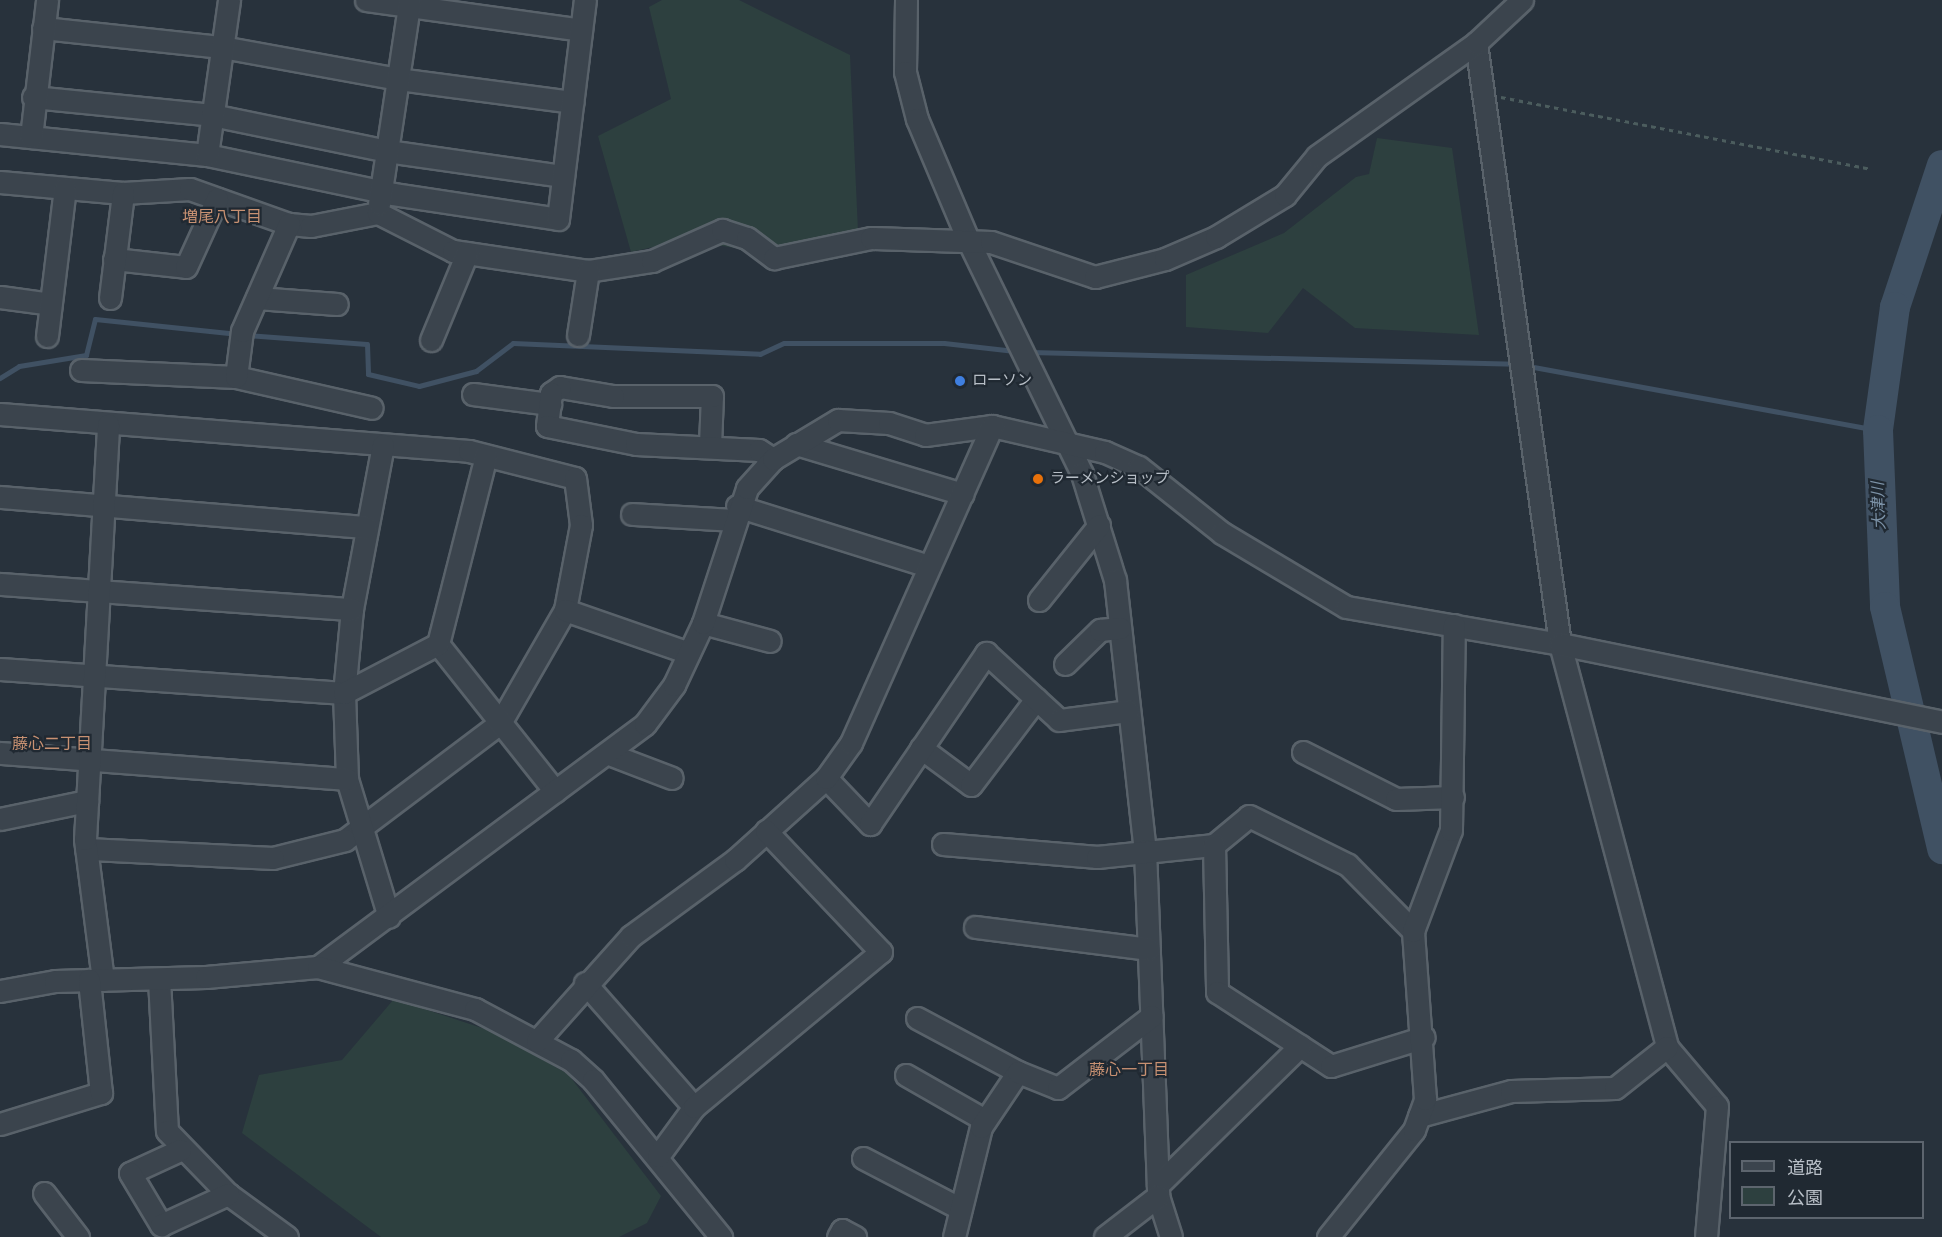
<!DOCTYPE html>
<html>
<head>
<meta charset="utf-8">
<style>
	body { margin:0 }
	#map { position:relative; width:1942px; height:1237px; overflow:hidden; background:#28323c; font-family:"Fira Sans Condensed","Noto Sans JP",sans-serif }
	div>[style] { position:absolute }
	.green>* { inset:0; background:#2d403f }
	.stream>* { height:5px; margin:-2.5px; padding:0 2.5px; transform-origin:2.5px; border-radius:2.5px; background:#405163 }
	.river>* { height:30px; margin:-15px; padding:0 15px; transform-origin:15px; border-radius:15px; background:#405163 }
	.path>* { height:3px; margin-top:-1.5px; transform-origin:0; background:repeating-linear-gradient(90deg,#4c5d5e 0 4.5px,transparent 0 9px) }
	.roads { filter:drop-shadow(2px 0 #59626a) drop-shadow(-2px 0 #59626a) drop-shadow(0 2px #59626a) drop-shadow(0 -2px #59626a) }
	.minor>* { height:21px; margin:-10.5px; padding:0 10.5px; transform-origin:10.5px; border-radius:10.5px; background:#3b444d }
	.dots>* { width:16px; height:16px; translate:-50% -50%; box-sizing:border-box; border:3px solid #202932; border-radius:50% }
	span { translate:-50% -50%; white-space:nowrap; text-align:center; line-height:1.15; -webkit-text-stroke:4.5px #202932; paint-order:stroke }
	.poi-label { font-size:15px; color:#b8bfc7 }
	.left { translate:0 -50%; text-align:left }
	.neighbourhood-label { font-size:16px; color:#c89172 }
	.water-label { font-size:16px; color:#7c92a7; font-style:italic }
	.legend { position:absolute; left:1729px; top:1141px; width:195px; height:78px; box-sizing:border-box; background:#202932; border:2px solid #5d656e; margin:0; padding:8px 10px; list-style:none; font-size:18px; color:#b8bfc7 }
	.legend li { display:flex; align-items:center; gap:12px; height:30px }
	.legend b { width:30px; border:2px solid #5d656e }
</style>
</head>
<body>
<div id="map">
	<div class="green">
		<i style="clip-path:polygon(662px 0,739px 0,850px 55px,859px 253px,800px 258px,684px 240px,631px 252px,598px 136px,671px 99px,649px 7px)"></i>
		<i style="clip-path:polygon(1377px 138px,1452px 148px,1479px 335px,1355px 328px,1303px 288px,1268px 333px,1186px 327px,1186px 275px,1284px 233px,1356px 177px,1369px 174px)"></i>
		<i style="clip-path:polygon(394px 999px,494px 1032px,568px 1074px,661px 1196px,647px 1223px,619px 1237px,381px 1237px,242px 1133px,259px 1075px,342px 1060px)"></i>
	</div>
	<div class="stream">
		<i style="left:247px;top:335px;width:120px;rotate:4.3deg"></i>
		<i style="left:367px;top:344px;width:30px;rotate:88deg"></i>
		<i style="left:368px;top:374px;width:52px;rotate:13.2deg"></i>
		<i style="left:419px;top:386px;width:59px;rotate:-14.7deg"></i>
		<i style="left:476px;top:371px;width:46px;rotate:-37.1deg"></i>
		<i style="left:513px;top:343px;width:247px;rotate:2.5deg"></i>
		<i style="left:760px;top:354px;width:26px;rotate:-25deg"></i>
		<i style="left:784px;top:343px;width:160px"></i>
		<i style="left:944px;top:343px;width:71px;rotate:6.4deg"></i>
		<i style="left:1030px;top:352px;width:485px;rotate:1.4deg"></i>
		<i style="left:1528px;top:366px;width:356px;rotate:10.4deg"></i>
		<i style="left:0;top:378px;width:22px;rotate:-32deg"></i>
		<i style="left:19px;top:366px;width:68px;rotate:-9.3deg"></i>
		<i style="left:86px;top:355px;width:37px;rotate:-76deg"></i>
		<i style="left:95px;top:319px;width:144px;rotate:6deg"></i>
	</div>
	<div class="river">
		<i style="left:1942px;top:165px;width:150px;rotate:108.3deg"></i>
		<i style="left:1895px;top:307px;width:124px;rotate:97.9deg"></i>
		<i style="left:1878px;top:430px;width:177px;rotate:87.7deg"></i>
		<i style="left:1885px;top:607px;width:249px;rotate:76.7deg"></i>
	</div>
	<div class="path">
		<i style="left:1501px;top:97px;width:376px;rotate:11deg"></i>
	</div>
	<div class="roads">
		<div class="minor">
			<i style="left:366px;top:0;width:217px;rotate:7.9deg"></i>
			<i style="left:906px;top:0;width:72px;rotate:90.8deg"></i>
			<i style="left:905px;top:72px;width:49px;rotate:75.7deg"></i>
			<i style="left:917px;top:119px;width:131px;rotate:67.1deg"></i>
			<i style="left:968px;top:240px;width:260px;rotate:64deg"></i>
			<i style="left:1082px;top:474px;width:111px;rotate:72.7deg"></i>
			<i style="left:1115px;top:580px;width:272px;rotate:83.7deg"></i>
			<i style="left:1145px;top:850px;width:346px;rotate:87.8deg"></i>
			<i style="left:1158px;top:1196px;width:43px;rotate:72.4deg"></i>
			<i style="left:43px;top:28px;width:180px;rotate:6.1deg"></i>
			<i style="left:222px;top:47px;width:179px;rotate:10.3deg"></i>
			<i style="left:398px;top:79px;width:176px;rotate:7.5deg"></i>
			<i style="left:1476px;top:43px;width:607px;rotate:82.04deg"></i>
			<i style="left:1560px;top:644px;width:417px;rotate:75.1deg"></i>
			<i style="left:1667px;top:1047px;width:77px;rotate:49.7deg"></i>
			<i style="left:1717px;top:1106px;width:131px;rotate:94.8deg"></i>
			<i style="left:33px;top:97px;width:180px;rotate:5.7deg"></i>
			<i style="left:212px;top:115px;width:179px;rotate:11.6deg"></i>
			<i style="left:387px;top:151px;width:178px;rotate:8.1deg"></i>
			<i style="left:0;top:134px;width:208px;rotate:5.8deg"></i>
			<i style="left:207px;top:155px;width:190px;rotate:11.8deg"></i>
			<i style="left:393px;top:194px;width:167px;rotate:8.6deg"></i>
			<i style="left:558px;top:219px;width:221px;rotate:-83deg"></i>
			<i style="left:31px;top:137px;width:138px;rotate:-83.3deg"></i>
			<i style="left:207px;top:155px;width:157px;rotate:-81.9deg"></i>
			<i style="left:0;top:182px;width:123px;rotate:5.1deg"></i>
			<i style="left:123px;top:193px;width:67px;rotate:-3.4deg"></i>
			<i style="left:190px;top:189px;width:105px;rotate:19.5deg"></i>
			<i style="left:289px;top:224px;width:22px;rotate:5deg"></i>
			<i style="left:311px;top:226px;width:68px;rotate:-11deg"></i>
			<i style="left:378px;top:213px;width:84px;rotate:26.9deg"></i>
			<i style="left:453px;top:251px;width:136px;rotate:8.4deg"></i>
			<i style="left:588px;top:271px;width:65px;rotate:-8.9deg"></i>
			<i style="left:652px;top:261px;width:77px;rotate:-23.9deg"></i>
			<i style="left:722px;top:230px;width:26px;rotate:18deg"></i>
			<i style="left:747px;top:238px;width:34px;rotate:37deg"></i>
			<i style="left:774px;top:258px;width:99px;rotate:-11.7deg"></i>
			<i style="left:871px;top:238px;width:120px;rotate:1.9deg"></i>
			<i style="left:991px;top:242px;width:110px;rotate:18.6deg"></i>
			<i style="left:1095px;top:277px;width:72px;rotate:-14.4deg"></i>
			<i style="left:1165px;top:259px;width:56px;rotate:-23.3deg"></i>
			<i style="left:1216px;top:237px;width:81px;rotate:-31.3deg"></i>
			<i style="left:1285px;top:195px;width:50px;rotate:-50.6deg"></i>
			<i style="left:1317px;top:156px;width:195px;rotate:-35.4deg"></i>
			<i style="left:1476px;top:43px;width:63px;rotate:-43.1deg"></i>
			<i style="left:379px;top:204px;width:206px;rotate:-81.4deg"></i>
			<i style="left:114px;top:259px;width:72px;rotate:6.3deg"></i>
			<i style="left:186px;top:267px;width:75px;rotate:-65.5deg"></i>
			<i style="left:0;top:297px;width:51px;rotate:7.8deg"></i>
			<i style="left:110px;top:298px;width:106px;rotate:-82.9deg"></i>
			<i style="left:257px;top:298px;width:80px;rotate:4.3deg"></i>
			<i style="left:578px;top:335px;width:65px;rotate:-81.1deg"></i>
			<i style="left:47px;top:336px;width:149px;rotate:-83.1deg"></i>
			<i style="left:431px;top:340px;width:94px;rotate:-67.5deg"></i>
			<i style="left:81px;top:370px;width:155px;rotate:2.6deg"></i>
			<i style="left:236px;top:377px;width:139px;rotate:12.8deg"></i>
			<i style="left:236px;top:377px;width:46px;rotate:-82.6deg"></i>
			<i style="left:242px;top:331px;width:117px;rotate:-66.3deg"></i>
			<i style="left:473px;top:394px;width:78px;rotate:7.4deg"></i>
			<i style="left:0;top:414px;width:470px;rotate:4.5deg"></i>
			<i style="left:469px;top:451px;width:109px;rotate:14.3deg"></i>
			<i style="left:575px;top:478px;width:47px;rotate:82.7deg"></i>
			<i style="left:581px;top:525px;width:86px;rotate:100.7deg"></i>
			<i style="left:565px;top:610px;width:130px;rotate:119.9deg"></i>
			<i style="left:500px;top:723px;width:194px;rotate:143deg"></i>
			<i style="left:345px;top:840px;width:74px;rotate:166deg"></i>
			<i style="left:273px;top:858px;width:187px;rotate:-177.2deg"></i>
			<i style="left:796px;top:444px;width:174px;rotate:16.7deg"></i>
			<i style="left:383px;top:445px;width:167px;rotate:100.7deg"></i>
			<i style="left:352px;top:609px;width:84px;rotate:95.4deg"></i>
			<i style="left:344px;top:693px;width:86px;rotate:88deg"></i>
			<i style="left:347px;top:779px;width:144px;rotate:73.1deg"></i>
			<i style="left:710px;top:445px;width:49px;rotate:-87.7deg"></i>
			<i style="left:712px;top:396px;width:99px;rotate:180deg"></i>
			<i style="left:613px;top:396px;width:54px;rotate:-170.4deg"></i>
			<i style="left:560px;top:387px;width:11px;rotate:146deg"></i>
			<i style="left:551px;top:393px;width:33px;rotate:97deg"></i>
			<i style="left:547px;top:426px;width:91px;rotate:11.4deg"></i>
			<i style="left:636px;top:444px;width:123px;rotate:2.8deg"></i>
			<i style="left:759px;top:450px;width:17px;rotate:33deg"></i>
			<i style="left:0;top:497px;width:367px;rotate:4.7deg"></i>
			<i style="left:737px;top:506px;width:201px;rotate:17.4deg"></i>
			<i style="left:632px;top:514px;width:100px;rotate:3.4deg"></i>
			<i style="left:0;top:584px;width:353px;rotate:4.1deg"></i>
			<i style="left:1039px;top:600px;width:96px;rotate:-51.3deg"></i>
			<i style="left:565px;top:610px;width:131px;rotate:19.1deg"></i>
			<i style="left:703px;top:623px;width:69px;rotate:15deg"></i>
			<i style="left:438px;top:644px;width:188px;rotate:51.5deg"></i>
			<i style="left:1065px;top:664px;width:49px;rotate:-44.2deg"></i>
			<i style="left:1100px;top:630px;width:20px;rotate:-6deg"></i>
			<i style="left:0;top:669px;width:345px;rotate:4deg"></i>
			<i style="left:344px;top:693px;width:106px;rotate:-27.5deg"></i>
			<i style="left:438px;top:644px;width:194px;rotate:-75.7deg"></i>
			<i style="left:921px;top:748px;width:62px;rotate:36.5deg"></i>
			<i style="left:971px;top:785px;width:108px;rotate:-52.9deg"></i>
			<i style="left:1303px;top:752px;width:104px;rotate:26.8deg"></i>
			<i style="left:1396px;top:799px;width:57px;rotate:-2deg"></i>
			<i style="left:0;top:753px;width:348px;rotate:4.3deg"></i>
			<i style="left:609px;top:754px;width:67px;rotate:20.9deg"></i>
			<i style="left:826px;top:778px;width:64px;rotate:46.3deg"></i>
			<i style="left:870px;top:824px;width:207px;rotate:-55.8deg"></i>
			<i style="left:986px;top:653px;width:99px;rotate:42.5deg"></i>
			<i style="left:1059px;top:720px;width:70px;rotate:-7.4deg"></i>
			<i style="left:0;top:819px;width:89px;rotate:-11.7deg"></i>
			<i style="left:943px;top:844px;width:155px;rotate:4.8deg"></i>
			<i style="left:1097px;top:857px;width:118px;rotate:-5.9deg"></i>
			<i style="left:1214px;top:845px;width:45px;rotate:-39.6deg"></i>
			<i style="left:1249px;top:816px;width:110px;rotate:26.3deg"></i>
			<i style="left:1348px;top:865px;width:93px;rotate:45.4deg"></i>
			<i style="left:1214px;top:845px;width:147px;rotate:88.8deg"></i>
			<i style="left:1217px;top:992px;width:136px;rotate:33deg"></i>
			<i style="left:1331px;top:1066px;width:97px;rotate:-17.3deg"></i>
			<i style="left:975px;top:927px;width:175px;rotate:7.2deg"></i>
			<i style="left:318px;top:967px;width:407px;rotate:-36.6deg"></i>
			<i style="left:645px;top:724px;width:49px;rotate:-53.4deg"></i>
			<i style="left:674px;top:685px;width:68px;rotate:-64.9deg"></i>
			<i style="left:703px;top:623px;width:142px;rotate:-71.9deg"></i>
			<i style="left:747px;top:488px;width:39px;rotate:-48deg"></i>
			<i style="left:773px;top:459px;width:76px;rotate:-31deg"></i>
			<i style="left:838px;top:420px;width:51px;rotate:3.4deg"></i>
			<i style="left:889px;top:423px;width:38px;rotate:18deg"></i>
			<i style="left:925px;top:435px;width:68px;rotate:-7.7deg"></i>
			<i style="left:992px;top:426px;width:116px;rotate:13deg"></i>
			<i style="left:1105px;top:452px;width:37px;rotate:24deg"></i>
			<i style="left:1139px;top:467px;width:106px;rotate:38.5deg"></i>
			<i style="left:1222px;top:533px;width:144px;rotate:30.8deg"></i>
			<i style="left:1346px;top:607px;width:217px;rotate:9.8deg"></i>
			<i style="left:1560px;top:644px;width:390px;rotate:11.5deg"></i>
			<i style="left:159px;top:979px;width:152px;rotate:87deg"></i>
			<i style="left:167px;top:1131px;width:88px;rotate:45.9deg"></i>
			<i style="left:228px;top:1194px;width:73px;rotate:36.1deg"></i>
			<i style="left:103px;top:980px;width:142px;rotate:-97.3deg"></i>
			<i style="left:85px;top:839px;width:415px;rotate:-86.8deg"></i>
			<i style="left:585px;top:983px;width:165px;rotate:48.7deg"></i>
			<i style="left:0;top:991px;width:56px;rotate:-10.3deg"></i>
			<i style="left:55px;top:981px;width:151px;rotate:-1.5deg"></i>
			<i style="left:206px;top:977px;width:112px;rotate:-5.1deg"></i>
			<i style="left:318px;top:967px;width:163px;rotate:15deg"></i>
			<i style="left:475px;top:1009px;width:109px;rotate:28deg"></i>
			<i style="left:571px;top:1060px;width:30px;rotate:42deg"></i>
			<i style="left:593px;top:1080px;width:203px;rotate:50.8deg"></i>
			<i style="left:917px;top:1018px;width:115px;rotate:28.1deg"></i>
			<i style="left:537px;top:1041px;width:141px;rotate:-48.2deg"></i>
			<i style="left:631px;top:936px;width:129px;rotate:-36.2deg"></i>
			<i style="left:735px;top:860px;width:122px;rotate:-42deg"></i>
			<i style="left:826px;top:778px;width:43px;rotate:-54.5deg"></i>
			<i style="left:851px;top:743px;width:347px;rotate:-66deg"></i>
			<i style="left:906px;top:1075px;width:91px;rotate:29.7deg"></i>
			<i style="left:1419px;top:1116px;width:95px;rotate:-15.2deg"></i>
			<i style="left:1511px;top:1091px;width:104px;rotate:-1.7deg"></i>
			<i style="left:1615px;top:1088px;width:66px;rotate:-38.3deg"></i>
			<i style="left:0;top:1124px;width:106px;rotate:-17.1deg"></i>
			<i style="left:101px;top:1093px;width:114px;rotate:-96.1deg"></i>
			<i style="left:180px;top:1150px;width:55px;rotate:155.3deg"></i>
			<i style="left:130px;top:1173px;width:61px;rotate:59.2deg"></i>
			<i style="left:161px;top:1225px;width:74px;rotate:-24.8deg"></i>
			<i style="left:658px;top:1156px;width:61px;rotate:-53.7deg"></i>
			<i style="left:694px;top:1107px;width:243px;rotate:-39.7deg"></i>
			<i style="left:881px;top:952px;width:167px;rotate:-133.5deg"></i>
			<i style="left:863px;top:1158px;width:110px;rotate:27.5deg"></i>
			<i style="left:1158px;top:1185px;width:199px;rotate:-44.4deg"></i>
			<i style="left:44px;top:1193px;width:56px;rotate:52.3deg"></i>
			<i style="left:838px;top:1237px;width:8px;rotate:-60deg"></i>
			<i style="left:842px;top:1230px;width:15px;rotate:28deg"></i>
			<i style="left:954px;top:1237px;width:113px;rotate:-76.2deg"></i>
			<i style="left:981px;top:1127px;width:66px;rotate:-56.1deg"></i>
			<i style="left:1018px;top:1072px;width:43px;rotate:21.8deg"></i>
			<i style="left:1058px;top:1088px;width:118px;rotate:-37.5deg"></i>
			<i style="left:1105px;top:1237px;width:67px;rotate:-37.7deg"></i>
			<i style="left:1328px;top:1237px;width:137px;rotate:-51.2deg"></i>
			<i style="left:1414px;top:1130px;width:33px;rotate:-70deg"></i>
			<i style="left:1425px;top:1099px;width:168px;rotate:-94.1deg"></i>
			<i style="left:1413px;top:931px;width:108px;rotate:-69.4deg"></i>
			<i style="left:1451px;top:830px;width:205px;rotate:-89.2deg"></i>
		</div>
	</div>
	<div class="dots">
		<i style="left:960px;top:381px;background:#3f7fe0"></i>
		<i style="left:1038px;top:479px;background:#e8710a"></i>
	</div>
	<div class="poi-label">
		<span class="left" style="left:972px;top:381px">ローソン</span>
		<span class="left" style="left:1050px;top:479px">ラーメンショップ</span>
	</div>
	<div class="neighbourhood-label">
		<span style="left:222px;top:217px">増尾八丁目</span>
		<span style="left:52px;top:744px">藤心二丁目</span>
		<span style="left:1129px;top:1070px">藤心一丁目</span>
	</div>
	<div class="water-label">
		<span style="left:1879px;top:506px;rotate:-92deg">大津川</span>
	</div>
	<ul class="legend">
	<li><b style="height:8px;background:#3b444d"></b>道路</li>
	<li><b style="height:16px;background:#2d403f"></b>公園</li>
	</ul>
</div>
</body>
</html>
